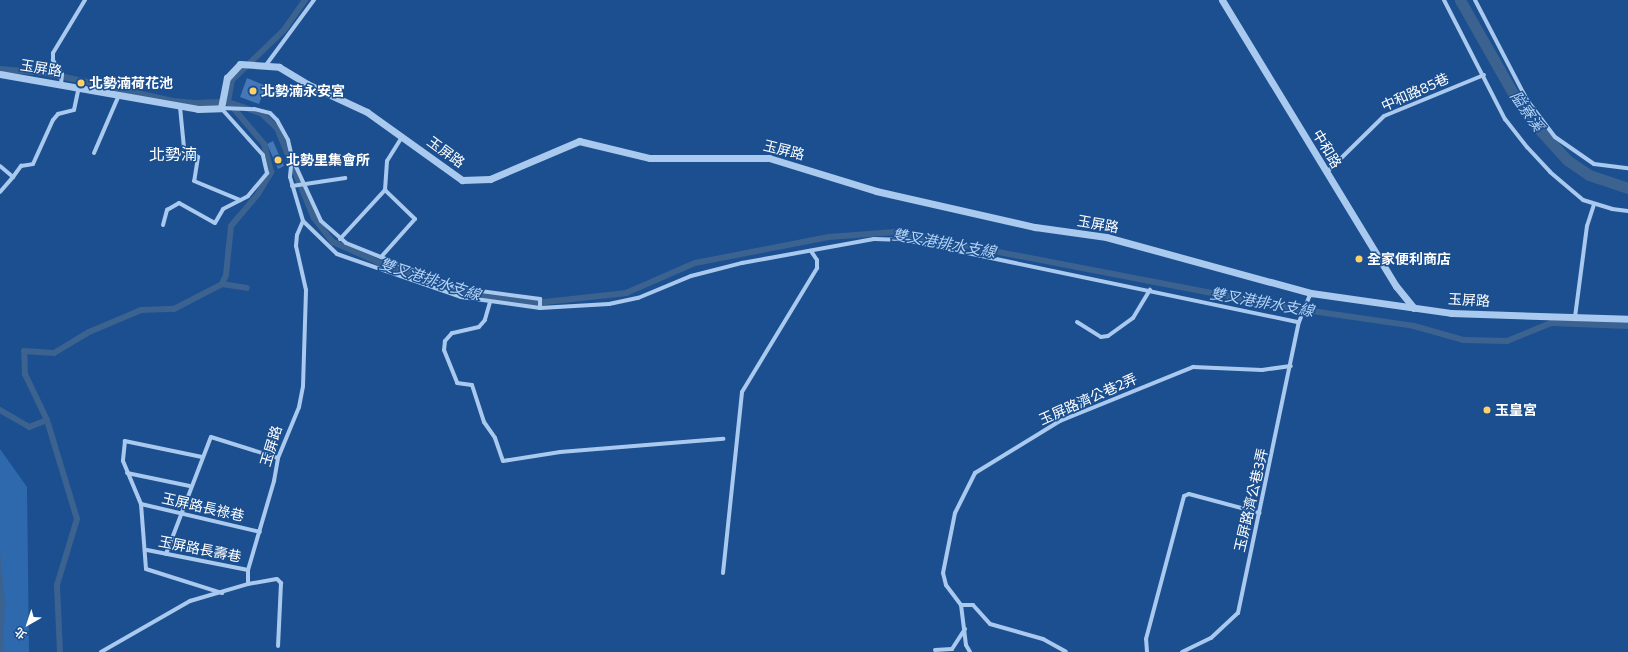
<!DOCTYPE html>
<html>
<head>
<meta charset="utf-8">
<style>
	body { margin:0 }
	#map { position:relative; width:1628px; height:652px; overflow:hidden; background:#1b4f8f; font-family:Commissioner,"Noto Sans TC",sans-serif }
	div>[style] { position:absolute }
	.green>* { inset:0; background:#2e69ad }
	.water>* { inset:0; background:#3c6290 }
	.canal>* { height:6px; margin:-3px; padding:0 3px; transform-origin:3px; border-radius:3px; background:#3c6290 }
	.river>* { height:11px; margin:-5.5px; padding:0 5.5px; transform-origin:5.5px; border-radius:5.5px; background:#3c6290 }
	.building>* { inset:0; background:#4478b7 }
	.minor>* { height:4px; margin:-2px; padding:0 2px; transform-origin:2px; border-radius:2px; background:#a9c9ee }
	.tertiary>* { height:7px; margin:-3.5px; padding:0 3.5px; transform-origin:3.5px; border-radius:3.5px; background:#a9c9ee }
	.dots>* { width:11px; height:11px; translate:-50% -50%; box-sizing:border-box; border:2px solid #1b4f8f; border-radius:50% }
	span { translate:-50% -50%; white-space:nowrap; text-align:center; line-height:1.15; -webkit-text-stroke:3px #1b4f8f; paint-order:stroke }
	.street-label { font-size:14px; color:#fff }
	.poi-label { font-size:14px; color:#fff; font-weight:700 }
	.left { translate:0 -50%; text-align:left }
	.water-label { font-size:15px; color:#b5d3f5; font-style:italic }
	.quarter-label { font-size:16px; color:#fff }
	.north { position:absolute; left:8px; top:604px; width:40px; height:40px; -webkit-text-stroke:3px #1b4f8f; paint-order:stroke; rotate:219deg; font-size:11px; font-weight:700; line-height:16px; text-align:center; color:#fff }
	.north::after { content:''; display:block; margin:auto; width:14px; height:18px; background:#fff; clip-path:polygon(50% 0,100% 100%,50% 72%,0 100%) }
</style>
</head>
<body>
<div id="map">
	<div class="green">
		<i style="clip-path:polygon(0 449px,27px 487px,29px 652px,0 652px)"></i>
	</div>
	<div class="water">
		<i style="clip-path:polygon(0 551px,5px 603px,3px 652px,0 652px)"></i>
	</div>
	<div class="canal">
		<i style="left:0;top:69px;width:46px;rotate:5deg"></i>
		<i style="left:46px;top:73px;width:130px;rotate:12.4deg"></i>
		<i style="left:173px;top:101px;width:22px;rotate:5deg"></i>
		<i style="left:195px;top:103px;width:33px;rotate:-2deg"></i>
		<i style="left:228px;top:102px;width:36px;rotate:19deg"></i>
		<i style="left:262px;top:114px;width:21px;rotate:43deg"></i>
		<i style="left:277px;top:128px;width:97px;rotate:67.7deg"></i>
		<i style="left:314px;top:218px;width:31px;rotate:52deg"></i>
		<i style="left:333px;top:242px;width:59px;rotate:24deg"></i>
		<i style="left:387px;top:266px;width:95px;rotate:18.4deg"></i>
		<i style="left:477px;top:296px;width:59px;rotate:6.8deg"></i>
		<i style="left:536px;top:303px;width:91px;rotate:-6.3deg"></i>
		<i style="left:626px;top:293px;width:75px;rotate:-23.5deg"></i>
		<i style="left:695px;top:263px;width:136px;rotate:-11deg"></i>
		<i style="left:829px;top:237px;width:66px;rotate:-4.3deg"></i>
		<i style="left:895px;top:232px;width:403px;rotate:10.9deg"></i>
		<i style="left:1291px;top:308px;width:124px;rotate:8.3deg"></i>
		<i style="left:1414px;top:326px;width:51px;rotate:15.9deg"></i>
		<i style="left:1463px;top:340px;width:44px;rotate:1.3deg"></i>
		<i style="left:1507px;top:341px;width:48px;rotate:-22.2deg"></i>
		<i style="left:1551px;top:323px;width:77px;rotate:2.2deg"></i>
		<i style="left:222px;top:284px;width:10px;rotate:-66deg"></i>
		<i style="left:226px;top:275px;width:49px;rotate:-84.2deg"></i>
		<i style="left:231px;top:226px;width:42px;rotate:-49.8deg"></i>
		<i style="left:258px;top:194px;width:26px;rotate:-59deg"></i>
		<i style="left:271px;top:172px;width:29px;rotate:-104deg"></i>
		<i style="left:264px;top:144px;width:55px;rotate:-130.6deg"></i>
		<i style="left:228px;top:102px;width:22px;rotate:-80deg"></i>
		<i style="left:232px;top:80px;width:72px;rotate:-43.9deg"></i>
		<i style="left:284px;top:30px;width:37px;rotate:-55deg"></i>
		<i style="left:0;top:410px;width:34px;rotate:30deg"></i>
		<i style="left:29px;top:427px;width:19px;rotate:-21deg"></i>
		<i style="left:60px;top:652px;width:67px;rotate:-92.6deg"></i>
		<i style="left:57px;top:585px;width:69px;rotate:-73.1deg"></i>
		<i style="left:77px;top:519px;width:103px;rotate:-106.9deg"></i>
		<i style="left:47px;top:420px;width:51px;rotate:-115.6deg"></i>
		<i style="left:25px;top:374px;width:23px;rotate:-92deg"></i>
		<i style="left:24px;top:351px;width:30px;rotate:4deg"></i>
		<i style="left:54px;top:353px;width:41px;rotate:-31deg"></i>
		<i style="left:89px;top:332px;width:56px;rotate:-22.9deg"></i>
		<i style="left:141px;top:310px;width:33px;rotate:-2deg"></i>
		<i style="left:174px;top:309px;width:54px;rotate:-27.5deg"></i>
		<i style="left:222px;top:284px;width:25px;rotate:9deg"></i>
	</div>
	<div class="river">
		<i style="left:1460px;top:0;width:109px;rotate:60.4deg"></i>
		<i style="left:1514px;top:95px;width:42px;rotate:53.7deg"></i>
		<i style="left:1539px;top:129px;width:42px;rotate:47.9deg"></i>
		<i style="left:1567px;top:160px;width:27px;rotate:34deg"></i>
		<i style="left:1589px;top:175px;width:41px;rotate:18.4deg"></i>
	</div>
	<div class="building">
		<i style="clip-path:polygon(247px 78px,266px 86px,259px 104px,240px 97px)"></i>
		<i style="clip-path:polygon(273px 141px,284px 166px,278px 169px,267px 144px)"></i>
	</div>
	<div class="minor">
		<i style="left:1444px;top:0;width:134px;rotate:62.9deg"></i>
		<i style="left:1505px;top:119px;width:36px;rotate:52deg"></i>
		<i style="left:1527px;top:147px;width:34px;rotate:47deg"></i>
		<i style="left:1550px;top:172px;width:43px;rotate:40.3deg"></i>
		<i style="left:1583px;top:200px;width:30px;rotate:17deg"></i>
		<i style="left:1612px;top:209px;width:16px;rotate:7deg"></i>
		<i style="left:1475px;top:0;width:113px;rotate:62.5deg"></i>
		<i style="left:1527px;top:100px;width:46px;rotate:52.9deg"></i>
		<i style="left:1555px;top:137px;width:47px;rotate:34.7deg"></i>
		<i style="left:1594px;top:164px;width:34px;rotate:7deg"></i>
		<i style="left:266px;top:65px;width:81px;rotate:-53.6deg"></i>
		<i style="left:61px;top:84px;width:10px;rotate:-84deg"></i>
		<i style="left:62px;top:74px;width:17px;rotate:-123deg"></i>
		<i style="left:53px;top:60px;width:7px;rotate:-90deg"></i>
		<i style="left:53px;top:53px;width:62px;rotate:-58.9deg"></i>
		<i style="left:180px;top:107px;width:41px;rotate:84.4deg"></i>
		<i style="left:184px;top:148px;width:17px;rotate:33deg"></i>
		<i style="left:198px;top:157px;width:24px;rotate:99deg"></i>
		<i style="left:194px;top:181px;width:50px;rotate:22.4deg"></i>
		<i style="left:221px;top:108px;width:33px;rotate:2deg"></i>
		<i style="left:254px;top:109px;width:16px;rotate:14deg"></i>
		<i style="left:270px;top:113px;width:10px;rotate:45deg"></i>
		<i style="left:277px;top:120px;width:23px;rotate:61deg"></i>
		<i style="left:288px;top:140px;width:17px;rotate:77deg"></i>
		<i style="left:292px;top:157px;width:20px;rotate:96deg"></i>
		<i style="left:290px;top:177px;width:46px;rotate:73.5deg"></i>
		<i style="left:303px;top:221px;width:47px;rotate:44.1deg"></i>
		<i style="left:337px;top:254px;width:131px;rotate:19.1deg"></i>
		<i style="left:461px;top:297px;width:80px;rotate:7.9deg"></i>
		<i style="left:540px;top:308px;width:69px;rotate:-3.3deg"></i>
		<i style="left:609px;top:304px;width:30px;rotate:-12deg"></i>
		<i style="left:638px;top:298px;width:57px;rotate:-22.5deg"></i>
		<i style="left:691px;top:276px;width:53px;rotate:-14.3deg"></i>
		<i style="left:742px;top:263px;width:134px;rotate:-10.3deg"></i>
		<i style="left:874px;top:239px;width:31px;rotate:2deg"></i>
		<i style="left:905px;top:240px;width:402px;rotate:11.8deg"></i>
		<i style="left:1299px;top:322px;width:31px;rotate:-68deg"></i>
		<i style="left:94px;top:153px;width:63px;rotate:-66.7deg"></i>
		<i style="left:292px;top:158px;width:69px;rotate:65.3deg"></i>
		<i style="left:321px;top:221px;width:33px;rotate:41deg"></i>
		<i style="left:346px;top:243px;width:121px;rotate:21.9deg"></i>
		<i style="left:458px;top:288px;width:83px;rotate:7.6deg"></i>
		<i style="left:540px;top:299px;width:9px;rotate:90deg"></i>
		<i style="left:0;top:166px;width:17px;rotate:40deg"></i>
		<i style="left:13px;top:177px;width:14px;rotate:-54deg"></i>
		<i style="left:21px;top:166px;width:12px;rotate:-9deg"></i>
		<i style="left:33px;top:164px;width:48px;rotate:-65.6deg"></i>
		<i style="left:53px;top:120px;width:8px;rotate:-50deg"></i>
		<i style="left:58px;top:114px;width:16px;rotate:-14deg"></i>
		<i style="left:74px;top:110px;width:24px;rotate:-78deg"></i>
		<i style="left:1326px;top:173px;width:81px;rotate:-44.5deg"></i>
		<i style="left:1384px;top:116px;width:108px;rotate:-22.3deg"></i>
		<i style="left:292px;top:186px;width:54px;rotate:-8.6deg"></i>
		<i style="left:0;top:192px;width:20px;rotate:-49deg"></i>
		<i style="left:163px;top:225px;width:16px;rotate:-75deg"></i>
		<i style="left:167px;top:210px;width:14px;rotate:-30deg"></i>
		<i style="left:179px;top:203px;width:41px;rotate:29.1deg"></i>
		<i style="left:215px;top:223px;width:16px;rotate:-60deg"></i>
		<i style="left:223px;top:209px;width:28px;rotate:-27deg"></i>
		<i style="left:248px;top:196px;width:30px;rotate:-50deg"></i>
		<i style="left:267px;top:173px;width:18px;rotate:-103deg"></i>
		<i style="left:263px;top:155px;width:63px;rotate:-131.8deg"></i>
		<i style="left:340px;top:239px;width:67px;rotate:-47.4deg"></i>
		<i style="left:381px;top:257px;width:51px;rotate:-48.2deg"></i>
		<i style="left:415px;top:219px;width:42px;rotate:-136deg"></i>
		<i style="left:385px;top:190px;width:29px;rotate:-86deg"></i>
		<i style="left:387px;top:161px;width:28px;rotate:-58deg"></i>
		<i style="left:490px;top:302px;width:19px;rotate:106deg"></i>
		<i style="left:485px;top:320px;width:9px;rotate:131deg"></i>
		<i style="left:479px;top:327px;width:28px;rotate:167deg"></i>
		<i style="left:452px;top:333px;width:11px;rotate:131deg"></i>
		<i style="left:445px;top:341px;width:9px;rotate:96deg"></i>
		<i style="left:444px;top:350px;width:35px;rotate:68deg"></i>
		<i style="left:457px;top:383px;width:15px;rotate:8deg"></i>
		<i style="left:472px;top:385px;width:39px;rotate:72deg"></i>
		<i style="left:484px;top:422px;width:19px;rotate:55deg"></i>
		<i style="left:495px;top:438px;width:24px;rotate:71deg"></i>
		<i style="left:503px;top:461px;width:58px;rotate:-9deg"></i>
		<i style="left:560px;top:452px;width:164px;rotate:-4.6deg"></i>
		<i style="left:1575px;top:317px;width:92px;rotate:-82.5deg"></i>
		<i style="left:1587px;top:226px;width:23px;rotate:-72deg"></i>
		<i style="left:1077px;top:322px;width:28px;rotate:32deg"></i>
		<i style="left:1101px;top:337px;width:7px;rotate:-8deg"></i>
		<i style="left:1108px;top:336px;width:31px;rotate:-36deg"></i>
		<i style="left:1133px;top:318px;width:33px;rotate:-59deg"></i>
		<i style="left:202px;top:457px;width:79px;rotate:-168.3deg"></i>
		<i style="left:125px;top:441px;width:20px;rotate:96deg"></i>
		<i style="left:123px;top:461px;width:47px;rotate:67.3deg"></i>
		<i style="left:141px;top:504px;width:65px;rotate:85.6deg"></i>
		<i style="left:146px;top:569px;width:80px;rotate:17.5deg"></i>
		<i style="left:127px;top:473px;width:64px;rotate:11.7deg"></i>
		<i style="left:141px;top:504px;width:122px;rotate:13.2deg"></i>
		<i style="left:147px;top:550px;width:103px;rotate:11.2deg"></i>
		<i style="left:166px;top:554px;width:125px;rotate:-69deg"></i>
		<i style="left:211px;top:437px;width:70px;rotate:17.4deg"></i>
		<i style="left:723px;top:573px;width:182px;rotate:-84deg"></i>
		<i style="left:742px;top:392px;width:145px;rotate:-58.8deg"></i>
		<i style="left:817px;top:268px;width:8px;rotate:-90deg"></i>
		<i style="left:817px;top:260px;width:11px;rotate:-124deg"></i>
		<i style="left:248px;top:584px;width:14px;rotate:-90deg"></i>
		<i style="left:248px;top:570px;width:93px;rotate:-73.7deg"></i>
		<i style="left:274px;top:481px;width:23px;rotate:-80deg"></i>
		<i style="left:278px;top:458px;width:55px;rotate:-67.6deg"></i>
		<i style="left:299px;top:407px;width:21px;rotate:-79deg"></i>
		<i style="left:303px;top:386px;width:96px;rotate:-88.2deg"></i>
		<i style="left:306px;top:290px;width:45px;rotate:-102.8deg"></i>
		<i style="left:296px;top:246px;width:11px;rotate:-85deg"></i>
		<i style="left:297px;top:235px;width:15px;rotate:-67deg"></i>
		<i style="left:961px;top:605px;width:12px"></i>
		<i style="left:973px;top:605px;width:25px;rotate:48deg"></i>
		<i style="left:990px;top:624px;width:55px;rotate:15.8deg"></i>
		<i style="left:1043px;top:639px;width:26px;rotate:29deg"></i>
		<i style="left:935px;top:650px;width:17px;rotate:-3deg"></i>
		<i style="left:952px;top:649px;width:24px;rotate:-57deg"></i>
		<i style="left:101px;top:652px;width:103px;rotate:-29.8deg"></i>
		<i style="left:190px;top:601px;width:60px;rotate:-16.3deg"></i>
		<i style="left:248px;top:584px;width:29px;rotate:-10deg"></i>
		<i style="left:277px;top:579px;width:6px;rotate:45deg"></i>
		<i style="left:281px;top:583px;width:63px;rotate:92.7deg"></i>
		<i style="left:970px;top:652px;width:8px;rotate:-120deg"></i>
		<i style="left:966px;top:645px;width:40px;rotate:-97.1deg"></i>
		<i style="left:961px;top:605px;width:25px;rotate:-127deg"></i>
		<i style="left:946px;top:585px;width:12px;rotate:-104deg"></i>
		<i style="left:943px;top:573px;width:61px;rotate:-78.7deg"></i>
		<i style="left:955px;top:513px;width:45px;rotate:-63.4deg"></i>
		<i style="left:975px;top:473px;width:100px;rotate:-31.5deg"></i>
		<i style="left:1060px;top:421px;width:144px;rotate:-22.1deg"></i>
		<i style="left:1193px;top:367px;width:69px;rotate:2.5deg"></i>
		<i style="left:1262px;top:370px;width:29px;rotate:-8deg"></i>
		<i style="left:1147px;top:652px;width:13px;rotate:-94deg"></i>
		<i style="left:1146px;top:639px;width:148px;rotate:-75.1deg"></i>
		<i style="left:1184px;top:496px;width:5px;rotate:-22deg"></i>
		<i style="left:1189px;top:494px;width:73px;rotate:15deg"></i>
		<i style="left:1182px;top:652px;width:32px;rotate:-26deg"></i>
		<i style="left:1211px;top:638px;width:37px;rotate:-43deg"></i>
		<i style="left:1238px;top:613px;width:297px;rotate:-78.2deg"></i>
	</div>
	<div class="tertiary">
		<i style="left:1222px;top:0;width:335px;rotate:58.7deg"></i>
		<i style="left:1396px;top:286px;width:28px;rotate:51deg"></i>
		<i style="left:0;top:74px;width:201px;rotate:10deg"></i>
		<i style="left:198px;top:109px;width:23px;rotate:-2deg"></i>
		<i style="left:221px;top:108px;width:31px;rotate:-79deg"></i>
		<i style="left:227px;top:78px;width:19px;rotate:-47deg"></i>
		<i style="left:240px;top:64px;width:39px;rotate:4deg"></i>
		<i style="left:279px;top:67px;width:33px;rotate:31deg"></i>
		<i style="left:307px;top:84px;width:66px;rotate:25deg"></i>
		<i style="left:367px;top:112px;width:117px;rotate:35.6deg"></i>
		<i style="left:462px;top:180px;width:28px;rotate:-2deg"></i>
		<i style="left:490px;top:179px;width:97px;rotate:-23.1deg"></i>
		<i style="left:579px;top:141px;width:73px;rotate:13.5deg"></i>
		<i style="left:650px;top:158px;width:119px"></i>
		<i style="left:769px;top:158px;width:112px;rotate:17.1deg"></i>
		<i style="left:876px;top:191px;width:163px;rotate:12.8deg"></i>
		<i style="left:1035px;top:227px;width:72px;rotate:8deg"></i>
		<i style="left:1106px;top:237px;width:213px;rotate:15.3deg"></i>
		<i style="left:1311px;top:293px;width:141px;rotate:8.1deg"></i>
		<i style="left:1451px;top:313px;width:177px;rotate:1.9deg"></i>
	</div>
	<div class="dots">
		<i style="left:81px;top:83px;background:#ffd166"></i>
		<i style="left:253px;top:91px;background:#ffd166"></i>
		<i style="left:278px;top:160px;background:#ffd166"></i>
		<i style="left:1359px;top:259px;background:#ffd166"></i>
		<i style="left:1487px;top:410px;background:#ffd166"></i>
	</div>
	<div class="street-label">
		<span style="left:41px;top:68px;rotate:9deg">玉屏路</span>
		<span style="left:1415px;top:92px;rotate:-24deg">中和路85巷</span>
		<span style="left:1327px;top:149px;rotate:59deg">中和路</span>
		<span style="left:784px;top:150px;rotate:14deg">玉屏路</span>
		<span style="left:446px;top:152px;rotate:36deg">玉屏路</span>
		<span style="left:1098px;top:224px;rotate:10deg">玉屏路</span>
		<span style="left:1469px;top:300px;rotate:3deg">玉屏路</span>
		<span style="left:1088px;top:399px;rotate:-24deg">玉屏路濟公巷2弄</span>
		<span style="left:271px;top:446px;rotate:-73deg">玉屏路</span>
		<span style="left:1251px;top:500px;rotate:-77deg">玉屏路濟公巷3弄</span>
		<span style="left:203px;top:507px;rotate:13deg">玉屏路長祿巷</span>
		<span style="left:200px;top:549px;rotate:11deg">玉屏路長壽巷</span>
	</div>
	<div class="poi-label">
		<span class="left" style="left:89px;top:83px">北勢湳荷花池</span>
		<span class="left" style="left:261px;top:91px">北勢湳永安宮</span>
		<span class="left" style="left:286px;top:160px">北勢里集會所</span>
		<span class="left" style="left:1367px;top:259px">全家便利商店</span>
		<span class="left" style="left:1495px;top:410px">玉皇宮</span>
	</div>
	<div class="water-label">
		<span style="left:1527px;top:111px;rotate:55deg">隘寮溪</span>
		<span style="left:944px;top:243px;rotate:10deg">雙叉港排水支線</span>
		<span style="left:430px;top:279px;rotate:18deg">雙叉港排水支線</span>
		<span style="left:1262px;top:302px;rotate:10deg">雙叉港排水支線</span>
	</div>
	<div class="quarter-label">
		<span style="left:173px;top:154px">北勢湳</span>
	</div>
	<div class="north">北</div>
</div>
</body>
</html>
